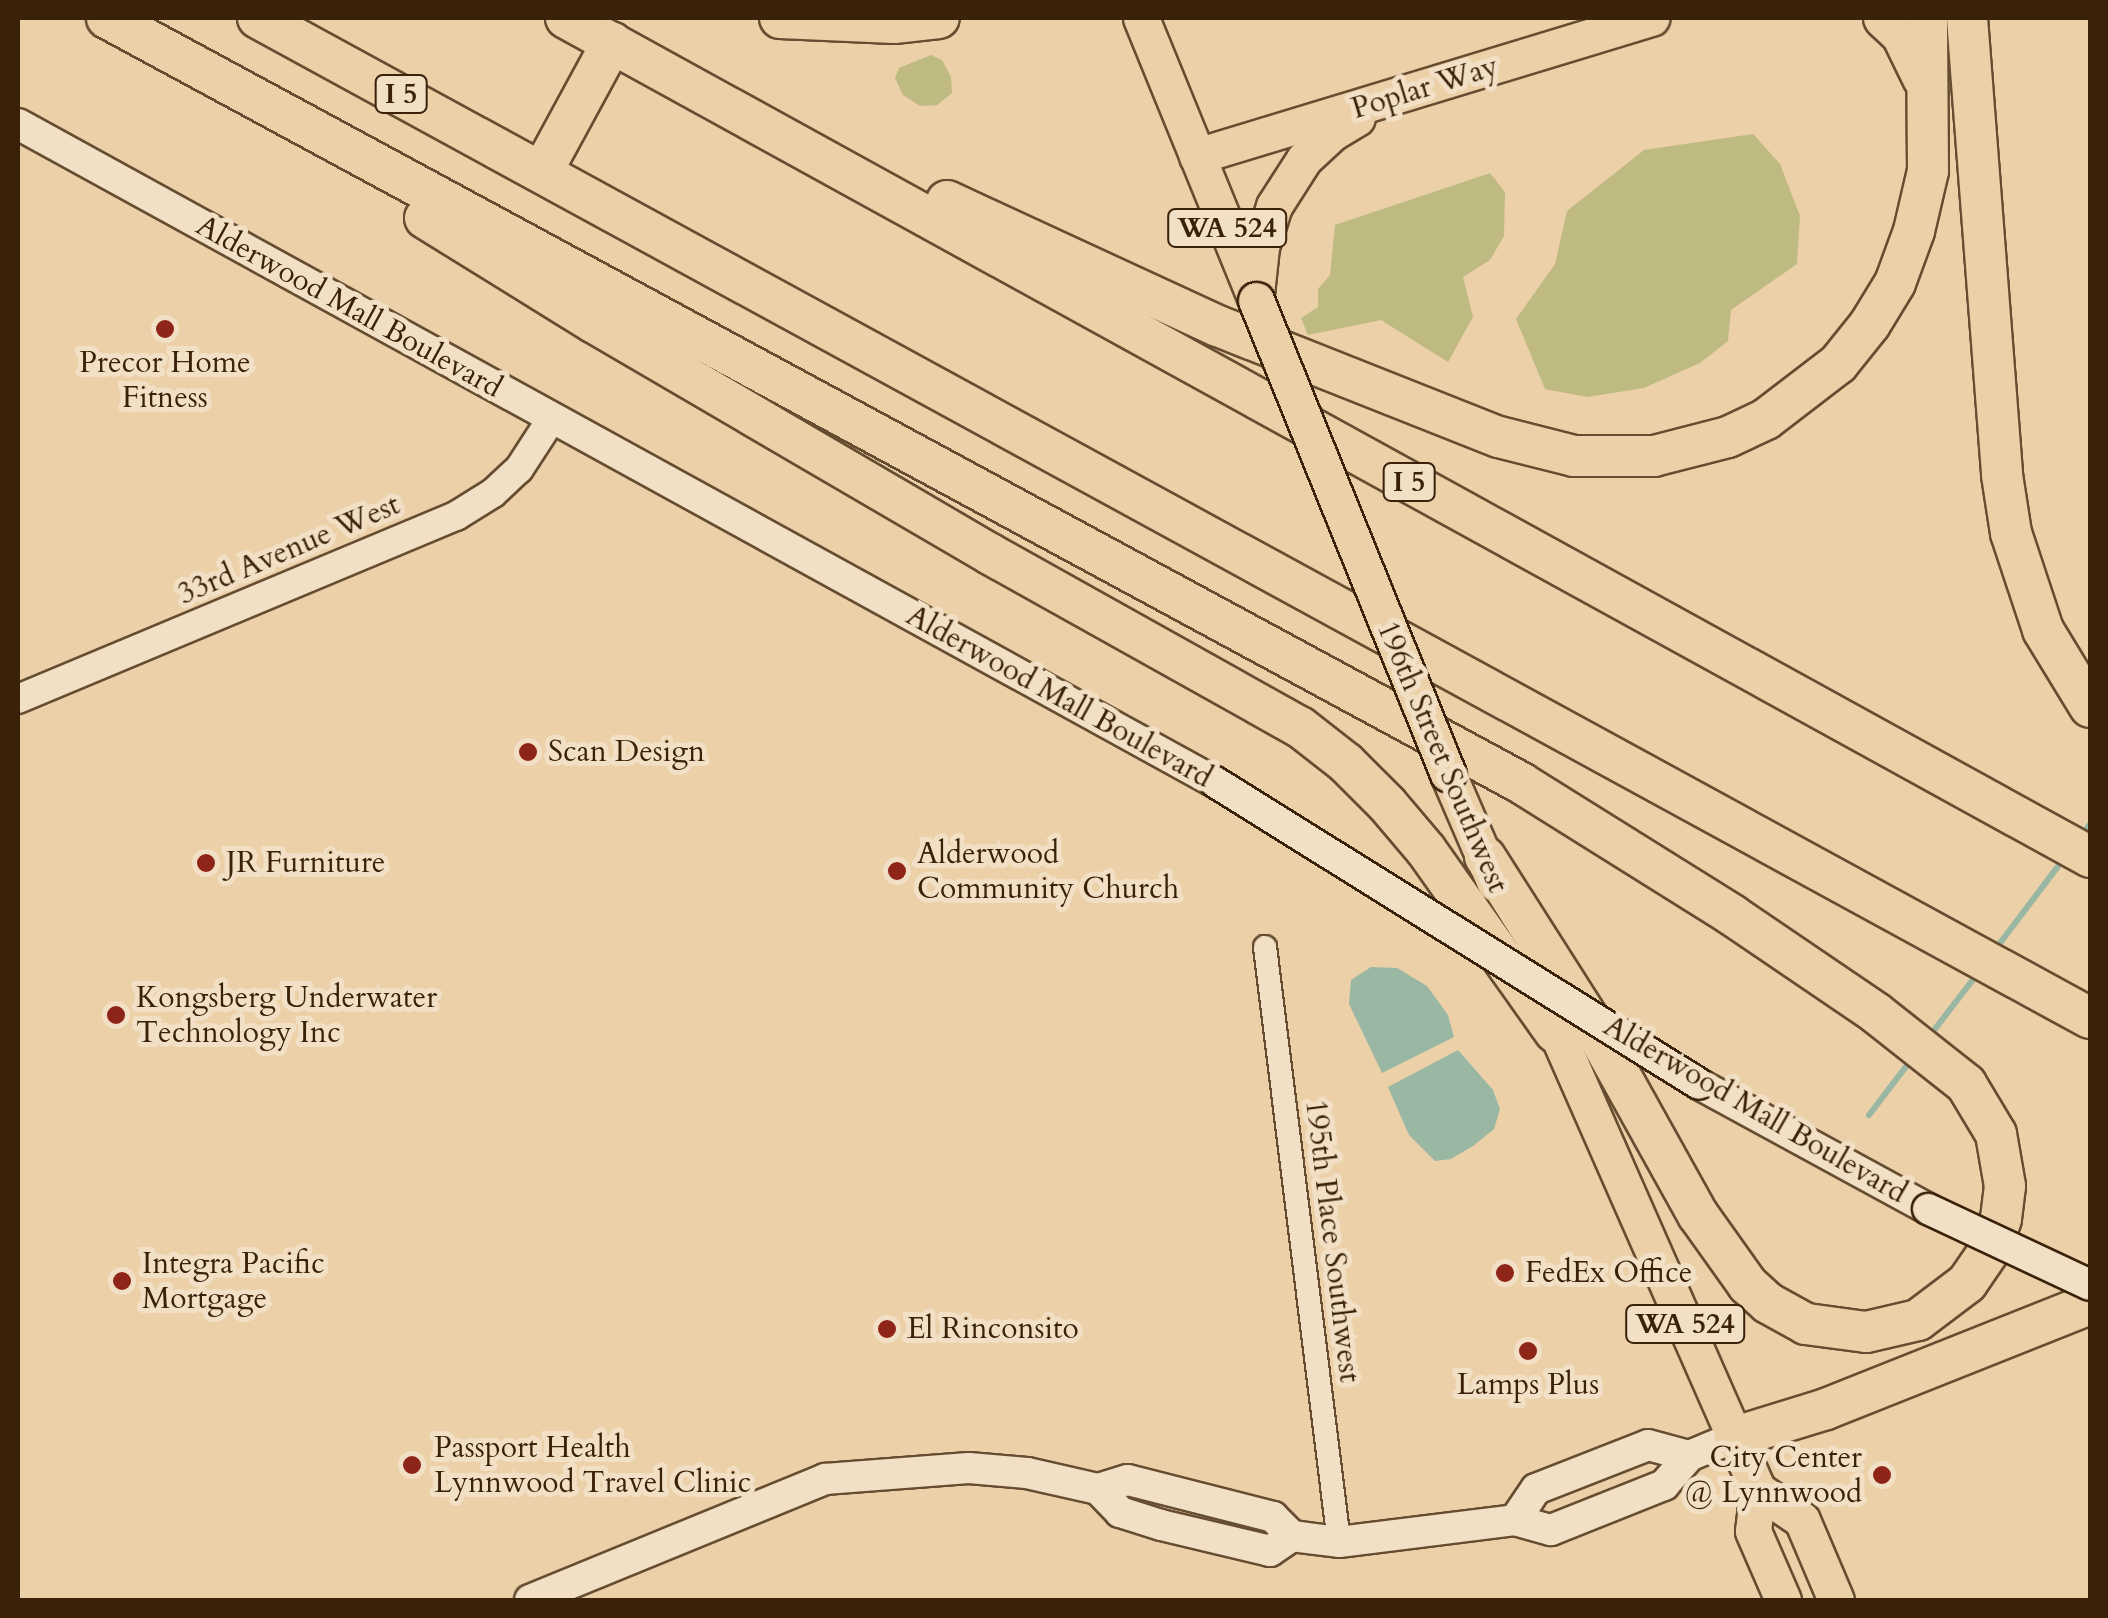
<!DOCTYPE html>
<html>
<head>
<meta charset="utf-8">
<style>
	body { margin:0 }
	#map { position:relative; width:2108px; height:1618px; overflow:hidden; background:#ebd0a8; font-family:Cardo,serif }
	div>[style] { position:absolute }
	.green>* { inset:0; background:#bfb982 }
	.water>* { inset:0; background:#99b7a3 }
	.stream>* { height:6px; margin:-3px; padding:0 3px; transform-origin:3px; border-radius:3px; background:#99b7a3 }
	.roads { filter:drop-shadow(2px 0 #664d31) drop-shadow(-2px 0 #664d31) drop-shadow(0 2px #664d31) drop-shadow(0 -2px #664d31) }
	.minor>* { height:22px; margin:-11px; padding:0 11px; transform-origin:11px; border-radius:11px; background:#f2e0c6 }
	.tertiary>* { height:28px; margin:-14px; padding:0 14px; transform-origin:14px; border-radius:14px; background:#f2e0c6 }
	.secondary>* { height:30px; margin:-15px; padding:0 15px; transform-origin:15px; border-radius:15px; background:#f2e0c6 }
	.primary>* { height:35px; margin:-17.5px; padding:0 17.5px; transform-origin:17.5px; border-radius:17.5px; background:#ebd0a8 }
	.motorway>* { height:40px; margin:-20px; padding:0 20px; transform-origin:20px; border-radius:20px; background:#ebd0a8 }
	.bridges { filter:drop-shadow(2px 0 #3a2109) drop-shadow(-2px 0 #3a2109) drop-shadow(0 2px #3a2109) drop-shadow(0 -2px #3a2109) }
	.secondary-bridge>* { height:30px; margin:-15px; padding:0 15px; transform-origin:15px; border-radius:15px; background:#f2e0c6 }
	.primary-bridge>* { height:35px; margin:-17.5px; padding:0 17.5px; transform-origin:17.5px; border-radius:17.5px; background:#ebd0a8 }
	.dots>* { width:28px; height:28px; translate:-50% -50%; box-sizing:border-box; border:5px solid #f2e0c6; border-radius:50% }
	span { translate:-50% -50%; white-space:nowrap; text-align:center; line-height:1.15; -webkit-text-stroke:10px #f2e0c6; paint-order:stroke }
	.shield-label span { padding:2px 8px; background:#f2e0c6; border:2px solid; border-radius:8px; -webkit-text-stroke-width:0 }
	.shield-label { font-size:28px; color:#3a2109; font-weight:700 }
	.street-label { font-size:30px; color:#3a2109 }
	.poi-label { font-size:30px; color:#3a2109 }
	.left { translate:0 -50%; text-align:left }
	.right { translate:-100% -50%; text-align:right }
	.frame { position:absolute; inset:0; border:20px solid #3a2109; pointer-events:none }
</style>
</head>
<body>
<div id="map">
	<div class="green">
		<i style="clip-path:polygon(931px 55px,942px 60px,951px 77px,952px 93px,937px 105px,920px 106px,903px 95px,895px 78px,899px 68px)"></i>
		<i style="clip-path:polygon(1753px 134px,1780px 164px,1800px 216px,1797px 264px,1731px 310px,1728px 341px,1700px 363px,1644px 388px,1587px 397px,1545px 389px,1516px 319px,1555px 264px,1567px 211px,1644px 150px)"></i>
		<i style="clip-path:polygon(1490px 173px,1505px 192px,1504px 236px,1490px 260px,1463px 277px,1473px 317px,1448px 362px,1381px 320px,1308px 335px,1301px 318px,1318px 307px,1318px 289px,1330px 275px,1335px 225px)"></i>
	</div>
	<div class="water">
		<i style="clip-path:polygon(1371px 967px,1397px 968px,1427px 986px,1448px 1015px,1454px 1037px,1382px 1073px,1349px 1004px,1351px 980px)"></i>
		<i style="clip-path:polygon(1458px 1050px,1493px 1090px,1500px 1109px,1494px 1129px,1473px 1146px,1451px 1159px,1435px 1161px,1409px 1135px,1388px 1087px)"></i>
	</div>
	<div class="stream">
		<i style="left:2082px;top:835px;width:14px;rotate:-54deg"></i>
		<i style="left:1994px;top:951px;width:118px;rotate:-52.9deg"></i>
		<i style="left:1928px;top:1038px;width:82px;rotate:-52.4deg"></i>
		<i style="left:1869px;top:1115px;width:69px;rotate:-52.6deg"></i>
	</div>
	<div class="roads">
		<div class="minor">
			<i style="left:1265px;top:947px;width:600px;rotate:82.91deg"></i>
		</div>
		<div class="tertiary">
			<i style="left:18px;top:699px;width:475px;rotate:-22.7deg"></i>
			<i style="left:456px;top:516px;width:44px;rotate:-31.9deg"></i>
			<i style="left:493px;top:493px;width:35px;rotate:-43deg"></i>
			<i style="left:519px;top:469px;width:61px;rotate:-57.1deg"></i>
		</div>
		<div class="secondary">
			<i style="left:18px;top:124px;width:1366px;rotate:28.8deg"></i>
			<i style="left:1699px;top:1084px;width:261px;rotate:28.6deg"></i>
			<i style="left:1098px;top:1489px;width:32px;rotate:46deg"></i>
			<i style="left:1120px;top:1512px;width:43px;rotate:17.6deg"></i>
			<i style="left:1161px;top:1525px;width:112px;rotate:13.4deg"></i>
			<i style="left:1270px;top:1551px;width:27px;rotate:-34deg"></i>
			<i style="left:1515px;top:1520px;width:37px;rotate:-56deg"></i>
			<i style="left:1536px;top:1489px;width:120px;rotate:-21.4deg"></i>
			<i style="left:1648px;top:1445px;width:42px;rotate:15deg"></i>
			<i style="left:530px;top:1600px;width:319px;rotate:-22.3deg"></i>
			<i style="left:825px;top:1479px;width:144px;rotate:-4.4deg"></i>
			<i style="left:969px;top:1468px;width:58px;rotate:4.9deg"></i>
			<i style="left:1027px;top:1473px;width:73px;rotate:12.7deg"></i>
			<i style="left:1098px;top:1489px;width:31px;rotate:-17deg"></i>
			<i style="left:1128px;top:1480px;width:150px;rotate:14.3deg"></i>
			<i style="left:1273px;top:1517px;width:27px;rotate:45deg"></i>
			<i style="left:1292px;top:1536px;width:47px;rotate:7.3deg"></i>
			<i style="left:1339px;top:1542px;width:177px;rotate:-7.1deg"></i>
			<i style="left:1515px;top:1520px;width:37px;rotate:16deg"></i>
			<i style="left:1551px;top:1530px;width:122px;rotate:-21.7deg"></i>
			<i style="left:1664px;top:1485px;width:38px;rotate:-49deg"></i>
			<i style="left:1689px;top:1456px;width:50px;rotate:-22.4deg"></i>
		</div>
		<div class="primary">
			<i style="left:1141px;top:18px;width:305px;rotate:67.8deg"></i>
			<i style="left:1197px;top:156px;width:475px;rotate:-16.9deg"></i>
			<i style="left:1256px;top:294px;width:47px;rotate:-83.9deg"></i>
			<i style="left:1261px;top:247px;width:43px;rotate:-72.4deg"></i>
			<i style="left:1274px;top:206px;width:56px;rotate:-57.4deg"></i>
			<i style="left:1304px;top:159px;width:38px;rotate:-43deg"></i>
			<i style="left:1332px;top:133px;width:29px;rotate:-31deg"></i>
			<i style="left:1448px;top:774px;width:119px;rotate:66.7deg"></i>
			<i style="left:1545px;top:1006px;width:529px;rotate:66.25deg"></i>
			<i style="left:1758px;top:1490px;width:41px;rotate:97deg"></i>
			<i style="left:1753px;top:1531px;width:75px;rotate:66.5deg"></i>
			<i style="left:1758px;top:1490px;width:53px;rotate:34.3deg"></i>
			<i style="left:1802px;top:1520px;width:87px;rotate:67deg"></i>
		</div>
		<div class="motorway">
			<i style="left:107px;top:18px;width:1608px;rotate:28.41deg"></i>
			<i style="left:1521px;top:783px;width:249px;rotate:32deg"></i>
			<i style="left:1732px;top:915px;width:174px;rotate:34.2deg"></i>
			<i style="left:1876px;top:1013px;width:115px;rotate:38.3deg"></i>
			<i style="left:1966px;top:1084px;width:58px;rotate:59deg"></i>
			<i style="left:1996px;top:1134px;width:53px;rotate:80.2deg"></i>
			<i style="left:2005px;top:1186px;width:33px;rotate:97deg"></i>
			<i style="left:2001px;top:1219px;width:31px;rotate:109deg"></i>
			<i style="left:1991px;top:1248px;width:42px;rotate:124.4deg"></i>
			<i style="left:1967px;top:1283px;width:61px;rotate:142.9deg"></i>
			<i style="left:1918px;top:1320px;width:53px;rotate:167deg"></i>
			<i style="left:1866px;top:1332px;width:61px;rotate:-172.4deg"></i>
			<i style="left:1806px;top:1324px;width:43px;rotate:-151.1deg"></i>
			<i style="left:1768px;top:1303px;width:27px;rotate:-138deg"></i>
			<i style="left:1748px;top:1285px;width:86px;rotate:-125.5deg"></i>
			<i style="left:1698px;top:1215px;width:214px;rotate:-119.1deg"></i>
			<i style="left:1594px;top:1028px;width:203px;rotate:-122.5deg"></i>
			<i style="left:258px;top:18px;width:2087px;rotate:28.63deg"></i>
			<i style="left:566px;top:18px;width:1740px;rotate:28.83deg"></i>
			<i style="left:780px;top:18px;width:114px;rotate:2.5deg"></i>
			<i style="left:894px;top:23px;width:45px;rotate:-6.3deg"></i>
			<i style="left:1884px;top:18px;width:25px;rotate:43deg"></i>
			<i style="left:1902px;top:35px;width:48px;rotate:64deg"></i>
			<i style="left:1967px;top:18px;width:458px;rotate:85.6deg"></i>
			<i style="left:2002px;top:475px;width:59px;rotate:81.2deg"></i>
			<i style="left:2011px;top:533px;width:102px;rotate:71.7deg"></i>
			<i style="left:2043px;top:630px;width:90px;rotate:58.6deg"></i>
			<i style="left:543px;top:170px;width:145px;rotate:-61.5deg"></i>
			<i style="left:947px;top:201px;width:298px;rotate:24.8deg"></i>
			<i style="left:1218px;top:326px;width:302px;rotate:21.6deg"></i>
			<i style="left:1499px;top:437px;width:77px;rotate:14.2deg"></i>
			<i style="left:1574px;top:456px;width:80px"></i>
			<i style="left:1654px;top:456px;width:76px;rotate:-14.4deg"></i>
			<i style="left:1728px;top:437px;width:42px;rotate:-25.3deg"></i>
			<i style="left:1766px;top:419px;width:91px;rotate:-37.4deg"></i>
			<i style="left:1838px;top:364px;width:51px;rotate:-51.3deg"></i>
			<i style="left:1870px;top:324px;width:48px;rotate:-58.6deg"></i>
			<i style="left:1895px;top:283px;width:55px;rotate:-69.9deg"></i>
			<i style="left:1914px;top:231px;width:62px;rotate:-76.9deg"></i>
			<i style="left:1928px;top:171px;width:153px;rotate:-90.4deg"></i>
			<i style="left:425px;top:218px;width:198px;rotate:31.8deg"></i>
			<i style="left:593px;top:322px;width:460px;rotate:30.3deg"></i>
			<i style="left:990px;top:554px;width:355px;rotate:29.2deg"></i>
			<i style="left:1300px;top:727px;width:58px;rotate:38deg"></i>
			<i style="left:1346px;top:763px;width:58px;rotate:45deg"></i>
			<i style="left:1387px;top:804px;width:60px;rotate:49.7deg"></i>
			<i style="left:1426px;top:850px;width:223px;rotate:54.7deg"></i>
			<i style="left:1735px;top:1437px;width:95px;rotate:-17.1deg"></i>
			<i style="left:1826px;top:1409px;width:284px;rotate:-21.7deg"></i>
		</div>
	</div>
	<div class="bridges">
		<div class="secondary-bridge">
			<i style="left:1215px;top:782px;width:570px;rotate:31.96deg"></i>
			<i style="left:1928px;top:1209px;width:179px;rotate:25.1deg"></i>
		</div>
		<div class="primary-bridge">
			<i style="left:1256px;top:300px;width:511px;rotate:67.95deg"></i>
		</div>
	</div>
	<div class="dots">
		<i style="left:165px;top:329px;background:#8f2418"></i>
		<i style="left:528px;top:752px;background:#8f2418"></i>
		<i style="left:206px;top:863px;background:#8f2418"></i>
		<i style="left:897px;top:871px;background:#8f2418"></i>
		<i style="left:116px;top:1015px;background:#8f2418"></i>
		<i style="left:1505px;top:1273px;background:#8f2418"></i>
		<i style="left:122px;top:1281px;background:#8f2418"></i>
		<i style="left:887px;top:1329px;background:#8f2418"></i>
		<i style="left:1528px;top:1351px;background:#8f2418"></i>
		<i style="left:412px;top:1465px;background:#8f2418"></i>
		<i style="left:1882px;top:1475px;background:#8f2418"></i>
	</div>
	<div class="shield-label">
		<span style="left:401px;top:94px">I 5</span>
		<span style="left:1227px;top:228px">WA 524</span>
		<span style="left:1409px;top:482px">I 5</span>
		<span style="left:1685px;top:1324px">WA 524</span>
	</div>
	<div class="street-label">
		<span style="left:1425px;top:88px;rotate:-17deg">Poplar Way</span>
		<span style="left:349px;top:307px;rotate:29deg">Alderwood Mall Boulevard</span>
		<span style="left:289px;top:550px;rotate:-23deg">33rd Avenue West</span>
		<span style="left:1059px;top:697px;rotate:29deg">Alderwood Mall Boulevard</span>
		<span style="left:1442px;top:757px;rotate:67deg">196th Street Southwest</span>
		<span style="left:1755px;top:1110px;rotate:30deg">Alderwood Mall Boulevard</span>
		<span style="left:1332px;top:1241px;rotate:83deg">195th Place Southwest</span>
	</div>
	<div class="poi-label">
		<span style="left:165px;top:380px">Precor Home<br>Fitness</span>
		<span class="left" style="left:548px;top:752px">Scan Design</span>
		<span class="left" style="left:917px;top:871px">Alderwood<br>Community Church</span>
		<span class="left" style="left:226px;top:863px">JR Furniture</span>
		<span class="left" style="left:136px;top:1015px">Kongsberg Underwater<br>Technology Inc</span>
		<span class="left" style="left:142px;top:1281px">Integra Pacific<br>Mortgage</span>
		<span class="left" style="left:1525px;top:1273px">FedEx Office</span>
		<span class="left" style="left:907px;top:1329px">El Rinconsito</span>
		<span style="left:1528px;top:1385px">Lamps Plus</span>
		<span class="left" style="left:434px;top:1465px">Passport Health<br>Lynnwood Travel Clinic</span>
		<span class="right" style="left:1862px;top:1475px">City Center<br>@ Lynnwood</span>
	</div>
	<div class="frame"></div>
</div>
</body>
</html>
